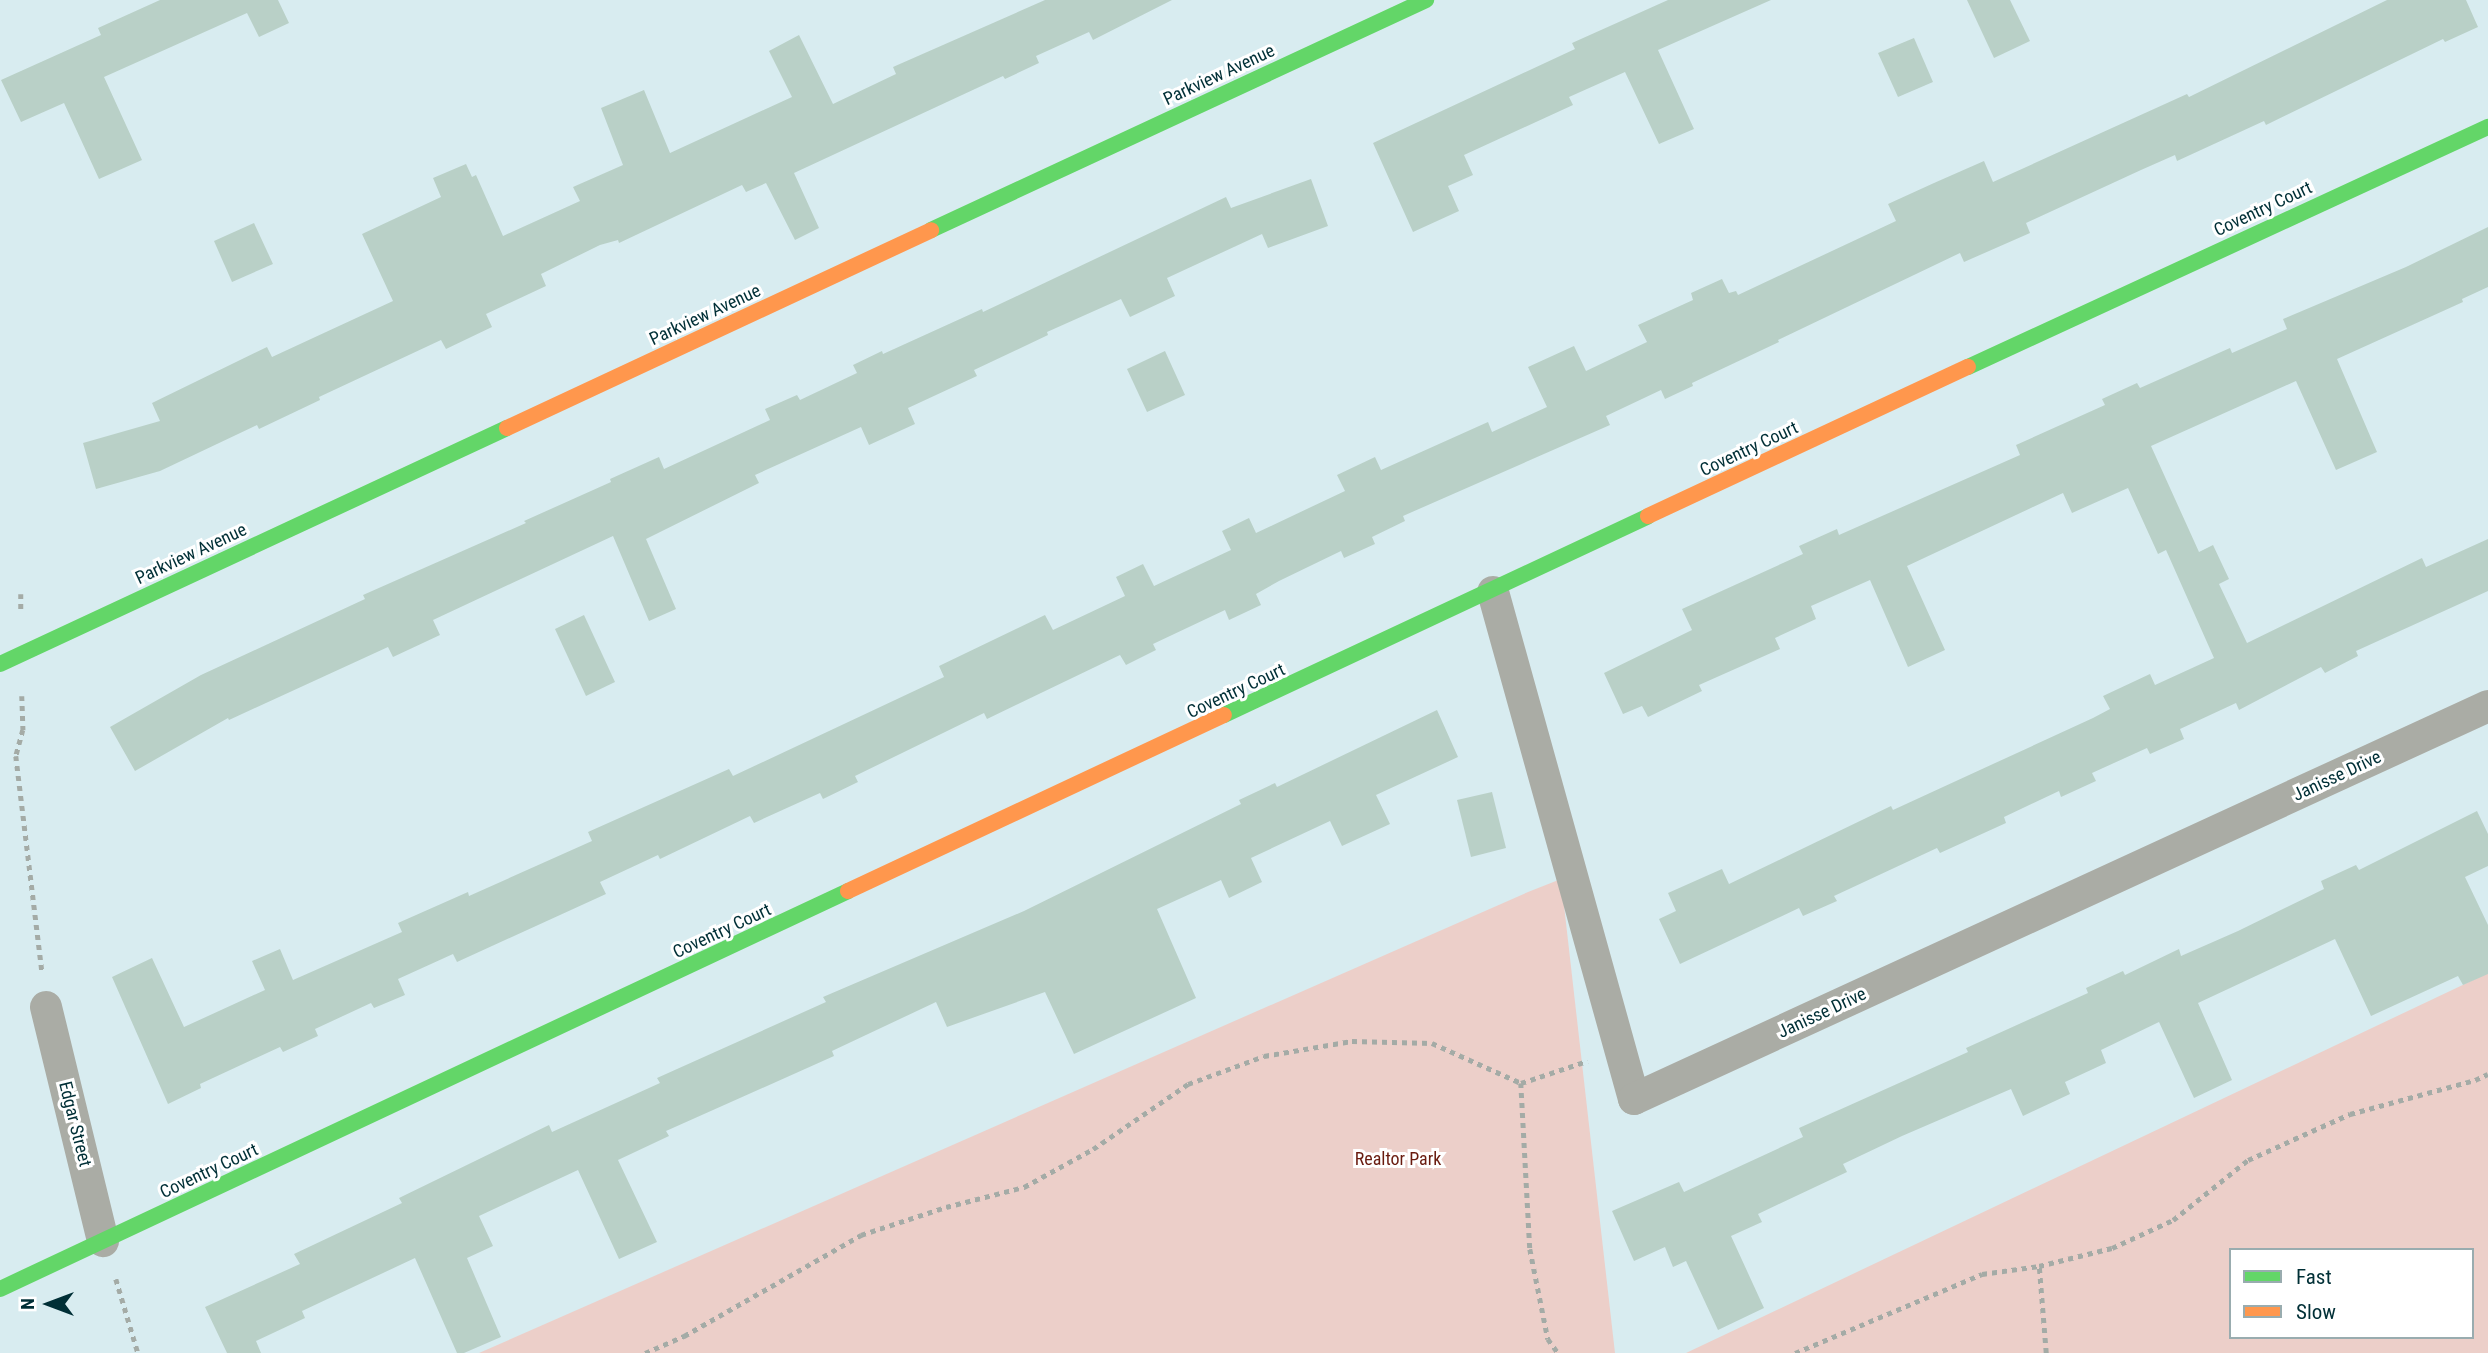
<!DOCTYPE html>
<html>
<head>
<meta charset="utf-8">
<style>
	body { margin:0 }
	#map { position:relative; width:2488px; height:1353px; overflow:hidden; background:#d8ecf0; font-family:"Roboto Condensed",sans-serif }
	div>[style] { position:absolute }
	.green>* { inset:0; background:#eccfc9 }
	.building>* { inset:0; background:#b9d0c7 }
	.path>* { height:4.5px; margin-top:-2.25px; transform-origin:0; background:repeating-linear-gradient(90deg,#a4aba6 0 5px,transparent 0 10px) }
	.street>* { height:32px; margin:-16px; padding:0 16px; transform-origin:16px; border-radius:16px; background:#aaaca5 }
	.fast>* { height:16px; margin:-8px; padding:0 8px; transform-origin:8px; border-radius:8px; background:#63d668 }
	.slow>* { height:16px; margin:-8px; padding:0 8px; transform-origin:8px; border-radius:8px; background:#ff974d }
	span { translate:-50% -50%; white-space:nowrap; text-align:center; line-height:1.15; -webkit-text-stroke:6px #fff; paint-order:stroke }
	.street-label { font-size:18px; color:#002f36 }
	.park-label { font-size:18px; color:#691b0f }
	.legend { position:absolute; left:2229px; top:1248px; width:245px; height:91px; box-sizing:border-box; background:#fff; border:2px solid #99acaf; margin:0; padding:9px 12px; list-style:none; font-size:21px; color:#002f36 }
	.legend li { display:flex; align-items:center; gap:14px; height:35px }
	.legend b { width:35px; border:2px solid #99acaf }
	.north { position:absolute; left:14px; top:1269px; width:70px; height:70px; -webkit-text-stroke:5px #fff; paint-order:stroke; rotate:270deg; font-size:19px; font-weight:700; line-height:28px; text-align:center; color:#002f36 }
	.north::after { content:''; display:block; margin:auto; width:24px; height:32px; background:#002f36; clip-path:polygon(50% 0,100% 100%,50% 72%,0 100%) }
</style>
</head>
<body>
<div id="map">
	<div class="green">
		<i style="clip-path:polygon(1561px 879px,1615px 1353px,479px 1353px,1528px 892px)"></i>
		<i style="clip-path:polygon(evenodd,2488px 973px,2488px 1353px,1686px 1353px,2488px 973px,2231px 1250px,2472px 1250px,2472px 1337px,2231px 1337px,2231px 1250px)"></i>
	</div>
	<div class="building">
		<i style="clip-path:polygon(160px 0,278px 0,289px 23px,259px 37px,247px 13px,104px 77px,142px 160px,99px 179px,64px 103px,21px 122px,1px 80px,101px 35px,98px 28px)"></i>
		<i style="clip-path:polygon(1045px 0,1172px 0,1093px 40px,1089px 32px,1036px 56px,1039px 63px,1005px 79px,1003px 76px,794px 173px,819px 228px,795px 240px,766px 183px,746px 192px,742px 185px,619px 243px,618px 240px,600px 245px,541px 274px,546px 286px,486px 314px,492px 327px,446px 349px,441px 340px,319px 397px,320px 400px,259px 429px,257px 425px,160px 471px,96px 489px,83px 443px,160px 421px,152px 403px,267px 347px,272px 357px,393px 301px,362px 234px,441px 197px,433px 178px,466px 164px,472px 177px,476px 175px,503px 236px,580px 201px,573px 187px,623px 165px,601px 108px,644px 90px,670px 153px,792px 97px,769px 51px,799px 35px,833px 104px,896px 74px,893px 67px)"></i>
		<i style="clip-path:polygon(1668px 0,1771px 0,1658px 50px,1694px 129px,1659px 144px,1625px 72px,1569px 97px,1573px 105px,1464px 155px,1473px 175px,1448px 186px,1459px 211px,1413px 232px,1373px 143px,1575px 49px,1572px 43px)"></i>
		<i style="clip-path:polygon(1967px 0,2010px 0,2030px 41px,1994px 58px)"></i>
		<i style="clip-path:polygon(2387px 0,2466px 0,2478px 27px,2445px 42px,2443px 39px,2266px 125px,2264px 121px,2177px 161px,2175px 155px,2141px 170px,2026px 223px,2030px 233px,1964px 262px,1960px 253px,1778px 340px,1779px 342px,1692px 383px,1693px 386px,1665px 399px,1661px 390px,1606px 416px,1610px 425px,1403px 516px,1405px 521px,1372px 537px,1375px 544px,1344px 558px,1341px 551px,1279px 581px,1256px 594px,1261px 605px,1229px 620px,1225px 610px,1153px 644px,1156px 650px,1126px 665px,1120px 655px,987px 719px,984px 713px,855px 776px,858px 782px,823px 799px,820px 793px,754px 823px,750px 816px,660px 859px,658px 855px,600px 882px,606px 894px,457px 962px,453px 954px,398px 979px,405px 995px,374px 1008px,371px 1003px,315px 1029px,318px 1036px,283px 1052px,280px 1047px,200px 1084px,201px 1088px,168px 1104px,112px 977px,152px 958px,184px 1027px,265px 990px,252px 961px,280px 949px,293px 980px,402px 932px,398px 923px,468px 892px,469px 896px,592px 841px,588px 832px,729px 769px,733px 776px,944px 677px,939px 666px,1045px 615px,1053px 630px,1125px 596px,1116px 577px,1143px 564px,1154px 586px,1231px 550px,1222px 531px,1249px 518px,1256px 533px,1345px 491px,1337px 475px,1375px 457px,1381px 470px,1488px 422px,1492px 432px,1547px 407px,1528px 367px,1574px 346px,1586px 371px,1647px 342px,1638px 325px,1693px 300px,1691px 293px,1722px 279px,1729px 293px,1736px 291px,1738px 295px,1896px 221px,1888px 204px,1934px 183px,1984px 161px,1993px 182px,2187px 94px,2189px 97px)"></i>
		<i style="clip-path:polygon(1914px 38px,1933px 82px,1898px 97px,1878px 53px)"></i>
		<i style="clip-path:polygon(1311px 179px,1328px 226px,1268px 248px,1262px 234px,1167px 278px,1175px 296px,1130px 317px,1121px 299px,1047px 332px,1048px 335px,974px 370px,977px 376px,908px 408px,915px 424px,869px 445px,861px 427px,755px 475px,759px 483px,646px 539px,676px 609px,649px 621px,613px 536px,433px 620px,440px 635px,393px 657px,388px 647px,229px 720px,228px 718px,135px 771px,110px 727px,201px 675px,365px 599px,363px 595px,526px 523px,524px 521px,611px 482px,610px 479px,659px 457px,664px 469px,770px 420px,765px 409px,797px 395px,800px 400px,857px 373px,853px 365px,882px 351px,883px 354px,982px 309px,983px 312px,1226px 197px,1231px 208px)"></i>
		<i style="clip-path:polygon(254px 223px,273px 264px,232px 282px,214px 241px)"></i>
		<i style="clip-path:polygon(2488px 227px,2488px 287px,2462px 299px,2463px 302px,2337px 359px,2377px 452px,2336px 470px,2296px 381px,2151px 446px,2199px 552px,2213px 545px,2229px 579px,2219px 584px,2247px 643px,2422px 558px,2426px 567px,2488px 539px,2488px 591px,2356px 651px,2358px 656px,2325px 673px,2321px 667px,2239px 710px,2236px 703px,2180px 729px,2184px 739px,2150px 754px,2147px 748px,2092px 773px,2096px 781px,2061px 797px,2059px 791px,2004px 817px,2006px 823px,1940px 853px,1937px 848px,1834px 896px,1837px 901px,1803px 916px,1799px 908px,1680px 964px,1659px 919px,1676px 911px,1668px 893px,1722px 869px,1729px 884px,1891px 806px,1893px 810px,2093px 718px,2110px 709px,2103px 696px,2150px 674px,2155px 685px,2214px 658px,2166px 550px,2158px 554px,2128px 488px,2072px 513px,2063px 493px,1907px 566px,1945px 650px,1908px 667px,1870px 580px,1811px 606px,1816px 619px,1775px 638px,1780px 649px,1699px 685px,1702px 691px,1648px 717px,1642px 706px,1623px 714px,1604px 673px,1692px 630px,1682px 609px,1803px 554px,1799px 546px,1837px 529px,1839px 535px,2020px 455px,2016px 445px,2105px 405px,2102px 399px,2137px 383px,2140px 388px,2230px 348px,2232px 353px,2287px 329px,2283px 319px,2406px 267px)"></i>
		<i style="clip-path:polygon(1165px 351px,1185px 395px,1147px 412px,1127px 369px)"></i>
		<i style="clip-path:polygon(584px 615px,615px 682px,586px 696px,555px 629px)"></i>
		<i style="clip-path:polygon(1437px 710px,1458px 757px,1376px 795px,1390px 824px,1342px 846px,1330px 821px,1251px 858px,1262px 882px,1229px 898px,1221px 880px,1157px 909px,1196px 998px,1074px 1054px,1045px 992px,947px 1027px,936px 1002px,832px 1051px,834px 1056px,666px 1131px,669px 1136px,618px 1160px,657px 1242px,619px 1259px,578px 1170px,479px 1216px,493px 1246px,467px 1258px,501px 1337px,464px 1353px,457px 1353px,415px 1258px,302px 1311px,305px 1318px,256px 1341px,261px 1353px,227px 1353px,205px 1307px,300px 1264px,294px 1254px,402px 1203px,399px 1198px,549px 1125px,552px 1132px,660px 1083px,657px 1078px,826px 1002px,823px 997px,1024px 911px,1241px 804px,1239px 800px,1275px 783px,1277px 787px)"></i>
		<i style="clip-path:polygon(1492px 792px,1506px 848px,1471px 857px,1457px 800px)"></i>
		<i style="clip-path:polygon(2477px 811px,2488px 834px,2488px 866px,2465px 877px,2488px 925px,2488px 974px,2463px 985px,2458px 976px,2371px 1016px,2335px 939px,2198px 1003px,2232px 1080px,2194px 1098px,2159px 1022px,2101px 1050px,2106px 1063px,2065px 1082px,2070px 1094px,2023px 1116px,2011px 1089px,1902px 1136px,1843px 1164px,1847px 1172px,1758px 1214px,1762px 1222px,1731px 1236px,1764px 1308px,1718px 1330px,1686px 1261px,1673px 1267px,1665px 1247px,1634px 1261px,1612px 1211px,1679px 1182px,1684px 1192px,1803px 1137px,1799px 1128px,1968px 1052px,1966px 1048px,2088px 993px,2086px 988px,2123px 971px,2125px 975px,2179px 949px,2181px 956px,2238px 931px,2324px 889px,2321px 881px,2356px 865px,2359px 870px)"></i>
	</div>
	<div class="path">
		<i style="left:21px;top:594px;width:16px;rotate:90deg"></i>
		<i style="left:22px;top:696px;width:34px;rotate:88deg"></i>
		<i style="left:23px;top:730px;width:27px;rotate:105deg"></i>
		<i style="left:16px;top:756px;width:217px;rotate:83.1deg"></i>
		<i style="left:1521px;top:1083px;width:70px;rotate:-18.4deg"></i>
		<i style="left:116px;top:1279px;width:77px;rotate:73.4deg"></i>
		<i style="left:645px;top:1353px;width:43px;rotate:-23.6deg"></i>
		<i style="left:684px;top:1336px;width:204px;rotate:-29.7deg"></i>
		<i style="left:861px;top:1235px;width:89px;rotate:-18.2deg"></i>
		<i style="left:946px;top:1207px;width:81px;rotate:-14.4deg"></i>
		<i style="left:1024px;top:1187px;width:79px;rotate:-28.8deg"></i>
		<i style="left:1093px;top:1149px;width:115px;rotate:-34.4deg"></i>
		<i style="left:1188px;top:1084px;width:81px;rotate:-20.2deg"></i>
		<i style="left:1264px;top:1056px;width:89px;rotate:-9.7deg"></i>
		<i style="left:1352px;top:1041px;width:80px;rotate:1.4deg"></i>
		<i style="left:1432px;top:1043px;width:98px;rotate:24.2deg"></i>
		<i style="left:1521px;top:1083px;width:166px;rotate:86.9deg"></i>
		<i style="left:1530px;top:1249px;width:92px;rotate:78.7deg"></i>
		<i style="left:1548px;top:1339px;width:17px;rotate:54deg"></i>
		<i style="left:1795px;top:1353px;width:203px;rotate:-22.9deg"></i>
		<i style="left:1982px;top:1274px;width:58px;rotate:-8deg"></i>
		<i style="left:2046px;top:1353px;width:87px;rotate:-94.6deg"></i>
		<i style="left:2039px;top:1266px;width:75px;rotate:-13.9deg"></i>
		<i style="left:2112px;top:1248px;width:67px;rotate:-24.7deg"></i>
		<i style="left:2173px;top:1220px;width:96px;rotate:-38.7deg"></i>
		<i style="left:2248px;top:1160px;width:112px;rotate:-24.3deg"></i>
		<i style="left:2350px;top:1114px;width:130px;rotate:-15.2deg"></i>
		<i style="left:2475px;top:1080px;width:14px;rotate:-25deg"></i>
	</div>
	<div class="street">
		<i style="left:1493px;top:592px;width:526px;rotate:74.46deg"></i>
		<i style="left:1634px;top:1099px;width:940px;rotate:-24.71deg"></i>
		<i style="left:46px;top:1007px;width:241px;rotate:76.3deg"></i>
	</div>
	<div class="fast">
		<i style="left:931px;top:230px;width:546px;rotate:-24.92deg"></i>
		<i style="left:1968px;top:367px;width:573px;rotate:-24.78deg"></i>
		<i style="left:0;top:664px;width:559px;rotate:-24.96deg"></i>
		<i style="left:1224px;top:715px;width:468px;rotate:-25.1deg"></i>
		<i style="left:0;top:1289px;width:937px;rotate:-25.14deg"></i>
	</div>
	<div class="slow">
		<i style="left:507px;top:428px;width:468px;rotate:-25deg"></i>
		<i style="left:1648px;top:516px;width:353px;rotate:-25deg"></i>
		<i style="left:848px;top:891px;width:415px;rotate:-25.1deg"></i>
	</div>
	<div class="street-label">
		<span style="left:1219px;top:75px;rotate:-25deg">Parkview Avenue</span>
		<span style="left:2263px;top:209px;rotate:-25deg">Coventry Court</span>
		<span style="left:705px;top:315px;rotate:-25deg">Parkview Avenue</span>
		<span style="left:1749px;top:449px;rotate:-25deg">Coventry Court</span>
		<span style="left:191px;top:554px;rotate:-25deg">Parkview Avenue</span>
		<span style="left:1236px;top:691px;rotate:-25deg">Coventry Court</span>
		<span style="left:2337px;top:776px;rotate:-25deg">Janisse Drive</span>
		<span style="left:722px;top:931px;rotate:-25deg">Coventry Court</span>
		<span style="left:1822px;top:1013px;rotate:-25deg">Janisse Drive</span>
		<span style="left:75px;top:1124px;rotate:76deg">Edgar Street</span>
		<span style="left:209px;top:1171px;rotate:-25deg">Coventry Court</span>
	</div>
	<div class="park-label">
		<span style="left:1398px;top:1159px">Realtor Park</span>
	</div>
	<ul class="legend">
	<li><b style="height:9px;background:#63d668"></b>Fast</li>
	<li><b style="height:9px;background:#ff974d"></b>Slow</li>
	</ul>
	<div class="north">N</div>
</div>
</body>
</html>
